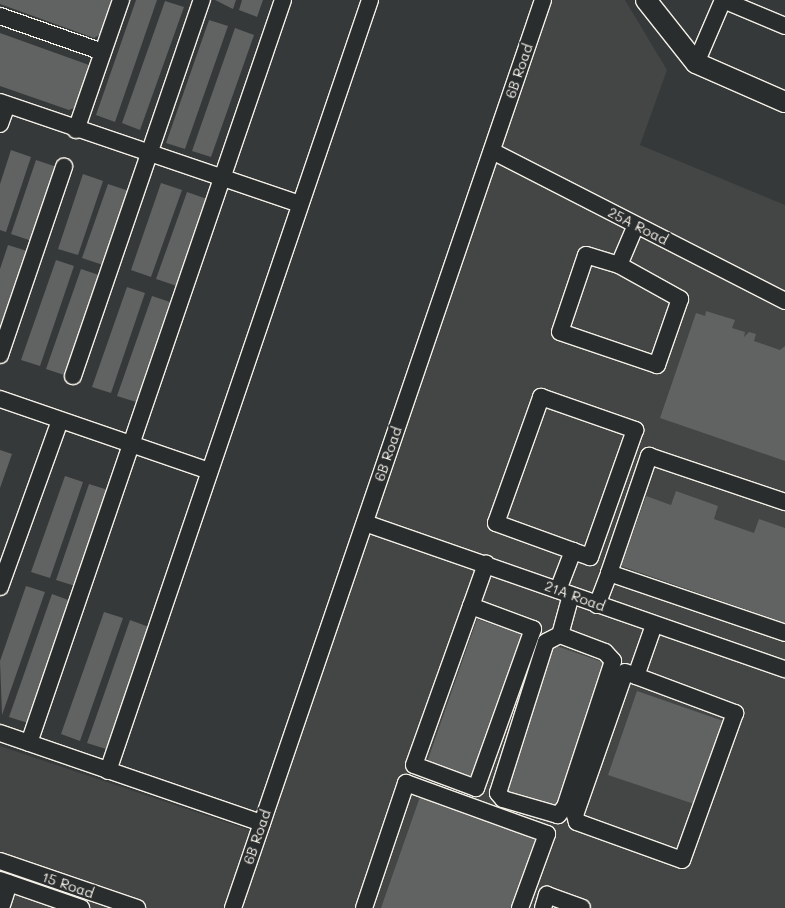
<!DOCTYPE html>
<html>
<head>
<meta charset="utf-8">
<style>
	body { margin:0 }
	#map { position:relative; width:785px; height:908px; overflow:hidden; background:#363939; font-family:Mali,sans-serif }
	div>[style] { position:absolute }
	.built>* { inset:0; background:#434645 }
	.building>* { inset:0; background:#616362 }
	.roads { filter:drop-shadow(1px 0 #f4f1e8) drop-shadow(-1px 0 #f4f1e8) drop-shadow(0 1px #f4f1e8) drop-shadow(0 -1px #f4f1e8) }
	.minor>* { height:16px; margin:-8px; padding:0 8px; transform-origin:8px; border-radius:8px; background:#2a2d2e }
	.major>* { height:20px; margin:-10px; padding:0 10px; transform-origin:10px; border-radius:10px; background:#2a2d2e }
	span { translate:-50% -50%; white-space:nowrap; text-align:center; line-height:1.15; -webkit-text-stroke:4px #2a2d2e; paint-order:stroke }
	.street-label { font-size:14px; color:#f4f1e8 }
</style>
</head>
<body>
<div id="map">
	<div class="built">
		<i style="clip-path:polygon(547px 0,625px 0,667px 70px,640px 145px,785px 205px,785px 908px,0 908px,0 746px,261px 834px)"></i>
	</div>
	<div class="building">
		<i style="clip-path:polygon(0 0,115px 0,103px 33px,94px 38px,0 4px)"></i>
		<i style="clip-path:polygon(136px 0,157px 0,115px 122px,96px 115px)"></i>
		<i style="clip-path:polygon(215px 0,236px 0,233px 9px)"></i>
		<i style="clip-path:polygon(242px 0,263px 0,257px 17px,239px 10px)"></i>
		<i style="clip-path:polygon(165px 1px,184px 7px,140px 130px,122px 123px)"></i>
		<i style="clip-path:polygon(209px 20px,228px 26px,185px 149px,166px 143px)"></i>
		<i style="clip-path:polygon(235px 28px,254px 35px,211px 157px,192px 151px)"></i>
		<i style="clip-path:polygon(0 33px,89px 65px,91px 71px,79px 106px,69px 110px,0 86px)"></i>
		<i style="clip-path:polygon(11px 150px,31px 157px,6px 232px,0 230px,0 184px)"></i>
		<i style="clip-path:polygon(36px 160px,57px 167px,32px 241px,11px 234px)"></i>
		<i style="clip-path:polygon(83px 174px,103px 181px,78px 255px,58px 249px)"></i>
		<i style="clip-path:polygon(161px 183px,182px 190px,151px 277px,131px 270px)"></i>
		<i style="clip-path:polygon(108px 184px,129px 191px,103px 265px,82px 258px)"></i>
		<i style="clip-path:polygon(187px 192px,207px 199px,177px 286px,156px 279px)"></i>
		<i style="clip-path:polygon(8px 245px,27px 251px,0 327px,0 269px)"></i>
		<i style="clip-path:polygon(56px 260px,74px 266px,40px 366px,21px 360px)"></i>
		<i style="clip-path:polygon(81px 269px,99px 275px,64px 375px,46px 369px)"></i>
		<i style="clip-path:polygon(127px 287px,145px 293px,111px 393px,92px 387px)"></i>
		<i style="clip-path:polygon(152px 296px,170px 302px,136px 402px,117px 396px)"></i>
		<i style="clip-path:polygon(706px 311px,735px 320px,732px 328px,745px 332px,744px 337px,749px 332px,756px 334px,754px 341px,780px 350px,785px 346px,785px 461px,660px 418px,696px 313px,705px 316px)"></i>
		<i style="clip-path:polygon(0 450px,12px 454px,0 488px)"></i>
		<i style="clip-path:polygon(65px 476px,83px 482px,50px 578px,31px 572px)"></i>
		<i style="clip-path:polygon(89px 484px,108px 490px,75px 586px,56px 580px)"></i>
		<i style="clip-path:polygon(676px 491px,718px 506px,714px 519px,754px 533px,759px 519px,785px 528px,785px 623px,621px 566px,646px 496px,671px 505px)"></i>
		<i style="clip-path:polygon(26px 586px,45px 592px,2px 715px,0 661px)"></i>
		<i style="clip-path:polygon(52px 594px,71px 601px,28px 723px,9px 717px)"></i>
		<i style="clip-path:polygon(104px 612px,123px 618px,80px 741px,61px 734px)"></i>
		<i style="clip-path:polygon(477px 619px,531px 638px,480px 784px,426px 765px)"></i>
		<i style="clip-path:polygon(130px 620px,149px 627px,106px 749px,87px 743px)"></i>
		<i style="clip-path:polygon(554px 645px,608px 664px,558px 810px,503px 792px)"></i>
		<i style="clip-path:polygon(637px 691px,732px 724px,703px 807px,608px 775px)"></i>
		<i style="clip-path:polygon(421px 794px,547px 837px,522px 908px,381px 908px)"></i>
	</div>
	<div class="roads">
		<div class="minor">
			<i style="left:723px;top:0;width:67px;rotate:22.8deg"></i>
			<i style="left:0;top:16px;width:109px;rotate:19.3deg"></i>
			<i style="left:696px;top:63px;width:69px;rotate:-66.8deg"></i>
			<i style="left:0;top:102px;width:317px;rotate:18.8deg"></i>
			<i style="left:0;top:124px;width:20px;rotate:-70deg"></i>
			<i style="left:76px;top:130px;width:138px;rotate:-70.9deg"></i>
			<i style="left:492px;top:151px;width:329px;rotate:27.1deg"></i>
			<i style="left:619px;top:265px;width:70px;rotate:29.1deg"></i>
			<i style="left:680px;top:299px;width:70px;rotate:109.2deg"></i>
			<i style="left:657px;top:365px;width:102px;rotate:-161.2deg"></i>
			<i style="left:560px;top:332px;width:81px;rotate:-71.3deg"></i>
			<i style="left:586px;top:255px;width:34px;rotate:17deg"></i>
			<i style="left:619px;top:265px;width:43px;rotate:-67deg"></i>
			<i style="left:0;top:355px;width:199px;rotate:-71.2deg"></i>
			<i style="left:73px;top:376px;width:398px;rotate:-71.1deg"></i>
			<i style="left:0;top:399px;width:221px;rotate:19deg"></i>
			<i style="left:365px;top:523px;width:445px;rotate:19.2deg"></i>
			<i style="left:609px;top:573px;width:124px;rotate:-71.1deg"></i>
			<i style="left:649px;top:456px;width:144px;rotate:18.7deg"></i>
			<i style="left:0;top:587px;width:177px;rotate:-70.2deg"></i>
			<i style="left:558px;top:590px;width:42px;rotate:-69deg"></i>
			<i style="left:573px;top:551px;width:82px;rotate:-160deg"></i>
			<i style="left:496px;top:523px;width:134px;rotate:-70.3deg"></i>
			<i style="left:541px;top:397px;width:100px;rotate:19.3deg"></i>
			<i style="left:635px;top:430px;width:135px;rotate:109.5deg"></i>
			<i style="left:590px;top:557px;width:18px;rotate:-161deg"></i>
			<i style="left:597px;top:605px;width:34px;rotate:-69deg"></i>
			<i style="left:609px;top:573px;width:186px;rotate:18.8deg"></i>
			<i style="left:471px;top:606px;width:66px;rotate:20.4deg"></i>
			<i style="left:533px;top:629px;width:169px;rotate:109.7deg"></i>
			<i style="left:476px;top:788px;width:66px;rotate:-159.6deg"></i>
			<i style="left:414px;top:765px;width:169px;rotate:-70.3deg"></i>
			<i style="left:471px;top:606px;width:45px;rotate:-70.3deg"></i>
			<i style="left:560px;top:635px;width:48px;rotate:20.7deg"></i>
			<i style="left:605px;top:652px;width:12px;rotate:48deg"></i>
			<i style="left:613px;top:661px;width:154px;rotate:108.2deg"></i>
			<i style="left:565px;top:807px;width:11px;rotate:131deg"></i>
			<i style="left:558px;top:815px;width:57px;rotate:-163.8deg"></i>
			<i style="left:503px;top:799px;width:8px;rotate:-130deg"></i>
			<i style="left:498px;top:793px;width:158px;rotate:-72.4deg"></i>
			<i style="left:546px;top:642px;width:16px;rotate:-27deg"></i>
			<i style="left:560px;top:635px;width:41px;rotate:-74.6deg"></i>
			<i style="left:636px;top:676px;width:106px;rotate:20.5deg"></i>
			<i style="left:735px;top:713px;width:156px;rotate:109.8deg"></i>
			<i style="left:682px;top:860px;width:112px;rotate:-160.1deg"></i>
			<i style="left:577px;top:822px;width:7px;rotate:-106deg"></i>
			<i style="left:575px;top:815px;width:151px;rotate:-70.7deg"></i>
			<i style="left:625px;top:672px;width:12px;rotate:20deg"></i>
			<i style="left:636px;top:676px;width:54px;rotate:-70.6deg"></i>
			<i style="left:0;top:733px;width:277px;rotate:19deg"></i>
			<i style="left:29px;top:743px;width:785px;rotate:-71.13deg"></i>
			<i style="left:108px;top:771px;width:814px;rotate:-71.23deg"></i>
			<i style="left:0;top:861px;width:145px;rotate:18.9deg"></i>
			<i style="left:0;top:880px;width:86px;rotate:19.1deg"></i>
			<i style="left:1px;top:908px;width:26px;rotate:-72deg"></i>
			<i style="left:233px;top:908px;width:959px;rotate:-71.15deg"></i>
			<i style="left:364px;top:908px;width:132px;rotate:-71.4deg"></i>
			<i style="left:406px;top:783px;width:150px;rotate:19.9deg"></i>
			<i style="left:547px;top:834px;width:79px;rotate:110deg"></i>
			<i style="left:543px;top:908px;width:14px;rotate:-73deg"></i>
			<i style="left:547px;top:895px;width:37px;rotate:20deg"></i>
		</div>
		<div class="major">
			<i style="left:646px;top:0;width:80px;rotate:51.6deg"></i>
			<i style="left:696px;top:63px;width:97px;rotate:23.7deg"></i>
		</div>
	</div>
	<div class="street-label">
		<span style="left:519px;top:71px;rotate:-71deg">6B Road</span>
		<span style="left:638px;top:226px;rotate:27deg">25A Road</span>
		<span style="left:388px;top:454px;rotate:-71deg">6B Road</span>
		<span style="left:575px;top:596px;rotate:20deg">21A Road</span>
		<span style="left:257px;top:837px;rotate:-71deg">6B Road</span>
		<span style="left:68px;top:885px;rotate:19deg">15 Road</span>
	</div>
</div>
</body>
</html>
